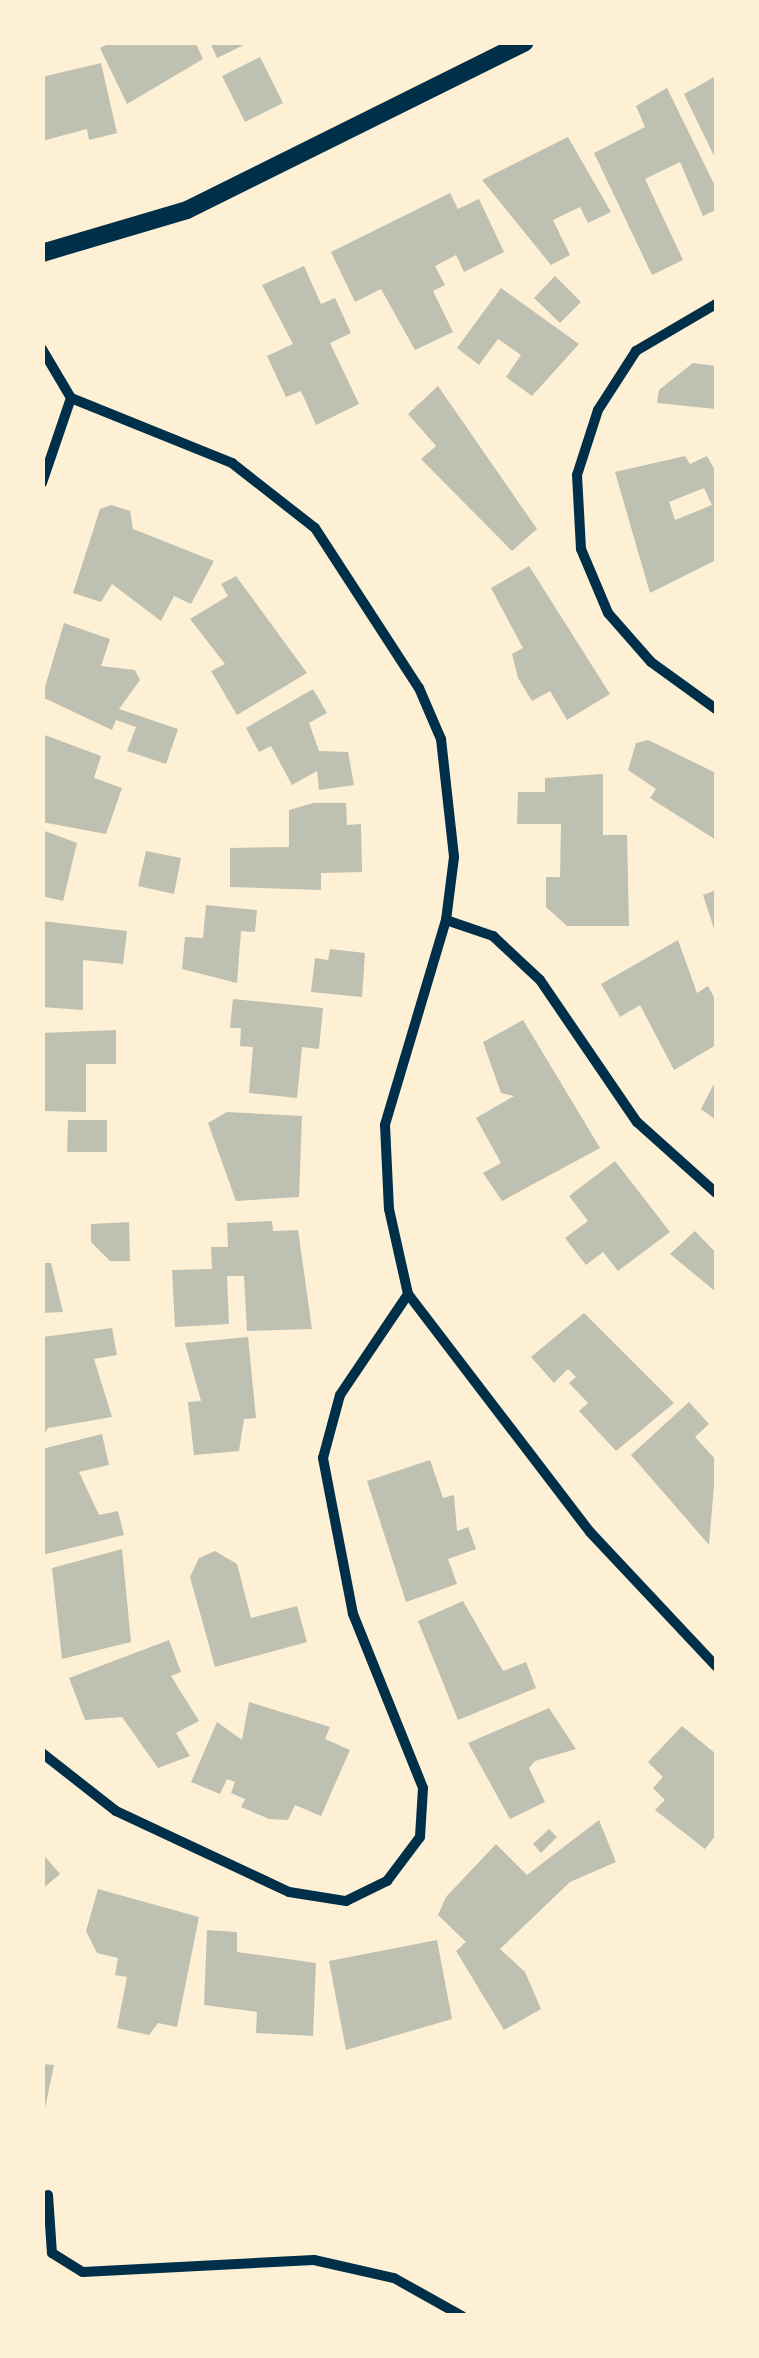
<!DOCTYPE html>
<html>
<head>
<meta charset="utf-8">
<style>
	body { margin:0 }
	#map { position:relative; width:759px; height:2358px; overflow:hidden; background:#fdf0d5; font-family:Manrope,sans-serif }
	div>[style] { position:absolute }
	.building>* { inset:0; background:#bec0b2 }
	.minor>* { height:10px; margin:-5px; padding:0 5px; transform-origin:5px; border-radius:5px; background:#003049 }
	.tertiary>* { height:18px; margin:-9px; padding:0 9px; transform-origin:9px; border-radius:9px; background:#003049 }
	span { translate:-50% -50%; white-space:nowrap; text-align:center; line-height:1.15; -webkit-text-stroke:8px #fdf0d5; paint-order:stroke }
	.frame { position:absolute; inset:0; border:45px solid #fdf0d5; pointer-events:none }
</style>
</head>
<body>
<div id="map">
	<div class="building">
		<i style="clip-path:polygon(112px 42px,195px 42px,203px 59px,127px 104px,100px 48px)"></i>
		<i style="clip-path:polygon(210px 42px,250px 42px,217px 58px)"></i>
		<i style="clip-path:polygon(260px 57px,283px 103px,245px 122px,222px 76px)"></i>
		<i style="clip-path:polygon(101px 63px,117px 133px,89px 140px,87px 129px,42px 141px,42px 77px)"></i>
		<i style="clip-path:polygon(716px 76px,716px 160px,684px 94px)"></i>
		<i style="clip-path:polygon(667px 88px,716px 188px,716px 210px,703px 216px,680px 162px,645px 179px,683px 260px,652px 275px,594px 153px,645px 127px,636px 106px)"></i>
		<i style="clip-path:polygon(568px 137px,611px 212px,588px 223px,580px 207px,553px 220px,570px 255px,551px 265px,482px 180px)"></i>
		<i style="clip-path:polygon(450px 193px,458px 209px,479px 199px,504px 252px,464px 272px,456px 255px,435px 266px,445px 285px,433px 291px,453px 332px,415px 350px,381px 289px,355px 302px,331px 252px)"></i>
		<i style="clip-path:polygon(304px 266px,321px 304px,335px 298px,351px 333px,330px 343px,359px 404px,316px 425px,301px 391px,286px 397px,267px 356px,293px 344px,262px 285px)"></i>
		<i style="clip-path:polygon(555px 276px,581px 302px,560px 323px,534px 298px)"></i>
		<i style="clip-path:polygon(501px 288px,579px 344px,532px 396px,506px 377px,521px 355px,498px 339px,479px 365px,457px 348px)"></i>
		<i style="clip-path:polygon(693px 363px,716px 366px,716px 409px,657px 403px,659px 390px)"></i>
		<i style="clip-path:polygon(438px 386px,537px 529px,512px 551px,421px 459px,436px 446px,408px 414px)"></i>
		<i style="clip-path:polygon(evenodd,685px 456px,690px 464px,707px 456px,716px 472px,716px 560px,650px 593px,615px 472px,685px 456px,704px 488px,712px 505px,675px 520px,669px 502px,704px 488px)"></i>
		<i style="clip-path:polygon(111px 505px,130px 511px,133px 529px,214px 561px,191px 604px,174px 596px,161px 621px,112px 584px,101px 602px,73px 593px,100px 509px)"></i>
		<i style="clip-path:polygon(529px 566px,610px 694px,567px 720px,550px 691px,532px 701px,518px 678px,512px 654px,523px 648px,491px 588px)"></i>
		<i style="clip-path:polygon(236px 576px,307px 673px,237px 715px,211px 671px,225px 664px,190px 619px,228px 596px,221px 584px)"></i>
		<i style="clip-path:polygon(64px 623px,110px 639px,101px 666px,135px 670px,140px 680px,119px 709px,178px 729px,166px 764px,127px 751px,136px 727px,116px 720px,112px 730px,42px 697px)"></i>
		<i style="clip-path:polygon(313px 689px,327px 713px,309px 723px,319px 751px,348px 752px,354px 785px,319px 790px,317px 771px,292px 785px,271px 746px,259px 752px,246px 728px)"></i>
		<i style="clip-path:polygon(42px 734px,101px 756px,94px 778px,122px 788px,106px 834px,42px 822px)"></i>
		<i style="clip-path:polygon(648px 740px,716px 773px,716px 840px,650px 798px,656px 789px,628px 770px,636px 743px)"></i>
		<i style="clip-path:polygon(603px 774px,603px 835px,627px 835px,629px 926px,567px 926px,546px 907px,546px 877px,560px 877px,561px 824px,517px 824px,518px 792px,545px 792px,545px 778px)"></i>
		<i style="clip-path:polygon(313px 803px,346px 803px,347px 825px,361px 824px,362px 872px,321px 873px,321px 890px,230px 887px,230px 848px,289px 847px,289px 810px)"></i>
		<i style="clip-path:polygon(42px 830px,77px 843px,63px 901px,42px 896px)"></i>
		<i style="clip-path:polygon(146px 851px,181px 858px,174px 894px,138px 886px)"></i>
		<i style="clip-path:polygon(716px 890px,716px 935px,703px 895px)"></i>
		<i style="clip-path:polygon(206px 905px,257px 910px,255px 932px,241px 931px,237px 983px,182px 969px,185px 937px,203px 938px)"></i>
		<i style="clip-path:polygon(42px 921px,127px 931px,123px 964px,83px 960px,83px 1010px,42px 1007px)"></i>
		<i style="clip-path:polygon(678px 940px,697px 993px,708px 986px,716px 1001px,716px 1045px,674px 1070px,640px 1005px,620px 1017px,601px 984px)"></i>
		<i style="clip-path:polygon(330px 949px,365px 953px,362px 997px,311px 992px,315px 958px,328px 960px)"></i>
		<i style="clip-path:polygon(233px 999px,323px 1008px,319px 1049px,302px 1047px,297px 1098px,249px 1093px,253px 1047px,240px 1046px,241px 1028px,230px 1028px)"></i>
		<i style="clip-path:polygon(523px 1020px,600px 1148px,502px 1201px,483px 1173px,501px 1163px,476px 1118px,514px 1096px,501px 1093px,483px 1042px)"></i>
		<i style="clip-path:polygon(116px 1030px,116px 1064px,86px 1064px,86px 1112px,42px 1111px,42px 1033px)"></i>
		<i style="clip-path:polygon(716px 1080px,716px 1120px,701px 1109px)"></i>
		<i style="clip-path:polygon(227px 1112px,302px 1116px,299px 1197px,236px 1201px,208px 1123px)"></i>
		<i style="clip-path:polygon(68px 1120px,107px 1120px,107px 1152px,67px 1152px)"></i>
		<i style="clip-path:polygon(615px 1161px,670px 1232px,618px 1271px,603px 1252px,586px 1265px,565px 1238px,588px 1221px,569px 1196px)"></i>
		<i style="clip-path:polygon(272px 1221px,273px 1231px,298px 1230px,312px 1329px,247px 1331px,244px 1276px,227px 1276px,229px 1324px,175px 1327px,172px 1270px,212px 1269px,211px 1247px,228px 1247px,227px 1223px)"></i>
		<i style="clip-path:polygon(129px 1222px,130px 1261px,110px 1261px,91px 1242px,91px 1224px)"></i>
		<i style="clip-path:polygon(695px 1231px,716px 1253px,716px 1292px,670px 1254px)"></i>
		<i style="clip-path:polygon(42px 1263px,51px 1263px,63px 1312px,42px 1313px)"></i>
		<i style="clip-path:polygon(584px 1313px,674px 1403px,616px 1451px,579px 1411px,588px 1403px,569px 1383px,576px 1377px,568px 1369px,554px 1383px,531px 1357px)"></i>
		<i style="clip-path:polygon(112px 1328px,117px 1355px,94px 1359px,112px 1417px,48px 1428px,42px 1438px,42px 1337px)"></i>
		<i style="clip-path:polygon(248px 1337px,256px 1418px,244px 1419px,239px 1451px,194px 1455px,188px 1402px,201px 1401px,185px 1343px)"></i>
		<i style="clip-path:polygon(689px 1402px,709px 1424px,695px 1437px,716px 1460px,709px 1545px,631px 1455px)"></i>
		<i style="clip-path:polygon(102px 1434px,109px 1465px,79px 1472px,99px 1515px,118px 1511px,124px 1535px,42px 1555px,42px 1449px)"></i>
		<i style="clip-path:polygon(430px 1460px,443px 1498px,454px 1495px,457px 1531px,468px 1527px,476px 1549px,448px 1559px,457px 1584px,406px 1602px,367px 1481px)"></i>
		<i style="clip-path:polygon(122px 1549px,131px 1642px,62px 1659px,52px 1568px)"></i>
		<i style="clip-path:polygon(215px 1551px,237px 1564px,251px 1618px,297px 1606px,307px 1642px,215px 1667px,190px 1577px,199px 1558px)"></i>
		<i style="clip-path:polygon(463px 1601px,503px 1671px,526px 1662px,536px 1688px,458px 1720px,418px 1621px)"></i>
		<i style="clip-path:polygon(169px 1640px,181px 1672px,171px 1676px,199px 1721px,176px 1733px,190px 1756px,158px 1768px,122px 1717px,85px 1720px,69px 1678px)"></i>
		<i style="clip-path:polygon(249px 1702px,330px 1727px,325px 1739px,350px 1750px,321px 1816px,295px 1805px,288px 1820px,269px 1819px,241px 1807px,245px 1799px,231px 1793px,235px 1782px,227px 1779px,220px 1794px,191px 1782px,217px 1722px,242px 1740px)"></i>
		<i style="clip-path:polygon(549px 1708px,576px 1749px,535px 1761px,529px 1768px,545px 1802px,510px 1819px,468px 1743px)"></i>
		<i style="clip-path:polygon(682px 1726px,716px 1754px,716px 1835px,705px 1849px,655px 1810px,665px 1800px,653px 1788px,663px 1777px,648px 1762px)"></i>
		<i style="clip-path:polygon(599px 1820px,616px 1862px,570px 1882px,500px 1949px,525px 1972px,541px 2009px,504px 2030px,456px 1951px,466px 1942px,438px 1915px,446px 1897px,496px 1844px,527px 1875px)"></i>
		<i style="clip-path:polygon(549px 1829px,557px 1837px,541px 1853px,533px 1844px)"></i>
		<i style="clip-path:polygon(42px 1853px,60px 1874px,42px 1889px)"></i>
		<i style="clip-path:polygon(98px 1889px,199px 1917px,177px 2027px,158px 2023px,149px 2035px,117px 2028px,127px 1977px,115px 1975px,118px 1958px,97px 1953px,86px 1931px)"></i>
		<i style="clip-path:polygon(207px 1930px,237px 1932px,237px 1952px,316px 1963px,313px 2036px,256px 2033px,257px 2012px,204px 2005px)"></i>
		<i style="clip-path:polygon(437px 1940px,452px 2019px,346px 2050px,329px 1961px)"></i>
		<i style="clip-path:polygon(42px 2064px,54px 2065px,45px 2108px,42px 2108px)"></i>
	</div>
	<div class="minor">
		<i style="left:716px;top:304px;width:93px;rotate:149.6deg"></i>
		<i style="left:636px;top:351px;width:70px;rotate:122.8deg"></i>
		<i style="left:598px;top:410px;width:68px;rotate:107.9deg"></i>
		<i style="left:577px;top:475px;width:74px;rotate:86.9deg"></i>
		<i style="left:581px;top:549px;width:69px;rotate:67.1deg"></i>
		<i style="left:608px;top:613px;width:65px;rotate:48.7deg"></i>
		<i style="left:651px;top:662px;width:80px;rotate:35.9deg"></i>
		<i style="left:42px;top:349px;width:57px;rotate:59.4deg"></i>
		<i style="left:71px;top:398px;width:174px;rotate:22deg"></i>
		<i style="left:232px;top:463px;width:105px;rotate:38.1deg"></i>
		<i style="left:315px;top:528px;width:191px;rotate:57deg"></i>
		<i style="left:419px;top:688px;width:56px;rotate:66.7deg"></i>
		<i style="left:441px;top:739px;width:119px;rotate:83.7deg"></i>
		<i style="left:454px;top:857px;width:64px;rotate:97.2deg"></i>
		<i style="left:446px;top:920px;width:214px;rotate:106.6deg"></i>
		<i style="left:385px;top:1125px;width:84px;rotate:87.3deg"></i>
		<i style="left:389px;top:1209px;width:87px;rotate:77.4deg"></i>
		<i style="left:408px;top:1294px;width:300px;rotate:52.6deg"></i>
		<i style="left:590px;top:1532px;width:184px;rotate:46.8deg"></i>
		<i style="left:42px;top:483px;width:90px;rotate:-71.2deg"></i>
		<i style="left:446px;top:920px;width:50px;rotate:18.8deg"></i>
		<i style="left:493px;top:936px;width:64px;rotate:43.1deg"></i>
		<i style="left:540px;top:980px;width:172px;rotate:55.7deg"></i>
		<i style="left:637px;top:1122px;width:106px;rotate:41.9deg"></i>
		<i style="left:42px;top:1753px;width:94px;rotate:38.1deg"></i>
		<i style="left:116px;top:1811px;width:191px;rotate:25.1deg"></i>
		<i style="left:289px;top:1892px;width:58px;rotate:9deg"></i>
		<i style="left:346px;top:1901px;width:46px;rotate:-26deg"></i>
		<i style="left:387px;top:1881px;width:55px;rotate:-53.1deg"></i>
		<i style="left:420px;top:1837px;width:49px;rotate:-86.5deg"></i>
		<i style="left:423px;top:1788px;width:188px;rotate:-111.9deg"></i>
		<i style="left:353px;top:1614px;width:159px;rotate:-100.9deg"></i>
		<i style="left:323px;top:1458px;width:65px;rotate:-74.9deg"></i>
		<i style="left:340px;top:1395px;width:122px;rotate:-56deg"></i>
		<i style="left:48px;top:2195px;width:58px;rotate:86.1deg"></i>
		<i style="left:52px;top:2253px;width:36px;rotate:32deg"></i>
		<i style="left:83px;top:2272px;width:231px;rotate:-3deg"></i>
		<i style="left:314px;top:2260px;width:82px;rotate:12.7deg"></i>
		<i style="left:394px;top:2278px;width:78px;rotate:29.2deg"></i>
	</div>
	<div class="tertiary">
		<i style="left:42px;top:253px;width:151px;rotate:-16.5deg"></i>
		<i style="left:187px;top:210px;width:377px;rotate:-26.4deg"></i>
	</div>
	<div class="frame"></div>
</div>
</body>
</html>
